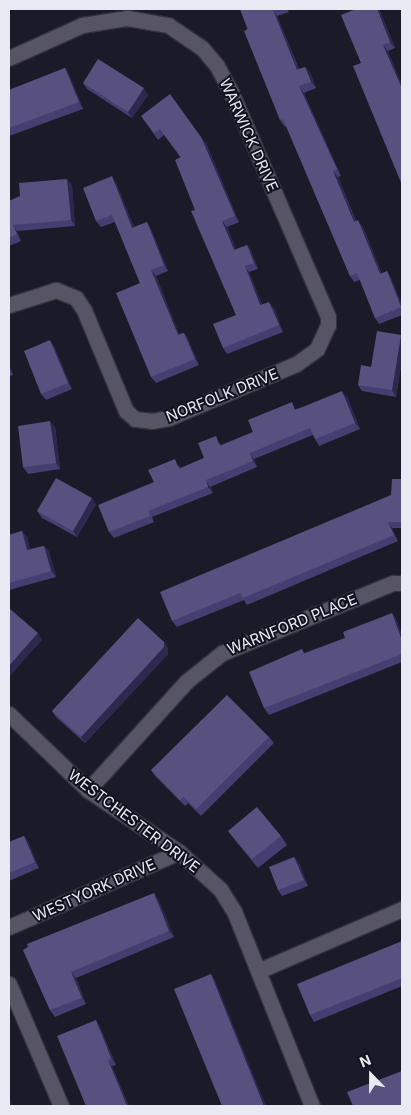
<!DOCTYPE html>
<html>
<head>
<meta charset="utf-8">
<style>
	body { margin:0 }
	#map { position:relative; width:411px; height:1115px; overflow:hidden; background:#1b1a28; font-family:Inter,sans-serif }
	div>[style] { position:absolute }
	.roads { filter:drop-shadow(1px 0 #33333d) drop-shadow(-1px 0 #33333d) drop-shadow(0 1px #33333d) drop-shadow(0 -1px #33333d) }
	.minor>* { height:15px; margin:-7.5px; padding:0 7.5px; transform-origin:7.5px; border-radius:7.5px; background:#565465 }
	.wall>* { inset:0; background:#463e71 }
	.shaded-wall>* { inset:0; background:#2e284e }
	.building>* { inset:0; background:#58507f }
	span { translate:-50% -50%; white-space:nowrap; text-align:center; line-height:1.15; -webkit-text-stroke:4px #12111e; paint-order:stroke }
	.street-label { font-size:15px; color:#e9e9f3 }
	.frame { position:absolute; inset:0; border:10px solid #e9e9f3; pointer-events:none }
	.north { position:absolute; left:346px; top:1050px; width:50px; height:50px; -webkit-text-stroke:4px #12111e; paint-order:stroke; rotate:338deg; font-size:14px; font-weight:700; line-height:20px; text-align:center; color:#e9e9f3 }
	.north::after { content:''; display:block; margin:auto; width:18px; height:22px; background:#e9e9f3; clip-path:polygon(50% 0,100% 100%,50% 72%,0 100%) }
</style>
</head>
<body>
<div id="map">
	<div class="roads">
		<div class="minor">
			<i style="left:9px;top:58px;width:80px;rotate:-24.3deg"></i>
			<i style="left:82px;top:25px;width:46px;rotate:-8.8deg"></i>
			<i style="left:127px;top:18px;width:42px;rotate:9.7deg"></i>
			<i style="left:168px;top:25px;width:41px;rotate:34.1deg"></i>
			<i style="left:202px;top:48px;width:23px;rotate:50deg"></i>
			<i style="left:217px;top:66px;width:27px;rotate:62deg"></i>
			<i style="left:230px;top:90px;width:247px;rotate:66.6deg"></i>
			<i style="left:328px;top:317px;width:8px;rotate:90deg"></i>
			<i style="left:328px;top:325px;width:26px;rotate:115deg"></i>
			<i style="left:317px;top:349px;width:26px;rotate:144deg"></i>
			<i style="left:296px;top:364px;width:138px;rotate:157deg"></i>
			<i style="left:169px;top:418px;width:17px;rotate:170deg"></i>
			<i style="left:152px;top:421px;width:17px;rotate:-173deg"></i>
			<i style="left:135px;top:419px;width:12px;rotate:-138deg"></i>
			<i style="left:126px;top:411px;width:109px;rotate:-112.6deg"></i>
			<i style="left:84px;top:310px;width:14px;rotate:-124deg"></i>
			<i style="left:76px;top:298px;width:22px;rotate:-158deg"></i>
			<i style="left:56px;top:290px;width:49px;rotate:162.3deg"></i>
			<i style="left:9px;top:714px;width:110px;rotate:43.9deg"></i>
			<i style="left:88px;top:790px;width:110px;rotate:34.3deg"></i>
			<i style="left:179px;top:852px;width:55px;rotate:42.1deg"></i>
			<i style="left:220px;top:889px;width:26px;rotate:58deg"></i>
			<i style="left:234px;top:911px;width:210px;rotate:68.2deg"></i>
			<i style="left:88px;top:790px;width:147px;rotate:-47.8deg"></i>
			<i style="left:187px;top:681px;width:45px;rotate:-38.7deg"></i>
			<i style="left:222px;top:653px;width:185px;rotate:-22.3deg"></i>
			<i style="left:393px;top:583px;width:9px"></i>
			<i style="left:9px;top:927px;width:186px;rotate:-23.8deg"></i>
			<i style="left:258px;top:971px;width:157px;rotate:-23.3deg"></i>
			<i style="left:9px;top:984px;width:133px;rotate:66.9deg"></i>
		</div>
	</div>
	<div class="wall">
		<i style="clip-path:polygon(240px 9px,287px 9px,289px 12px,277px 16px,299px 69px,305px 67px,310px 73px,316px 88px,304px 93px,341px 176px,338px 177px,356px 221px,363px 227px,382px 274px,387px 271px,391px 278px,402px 305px,402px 315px,379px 324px,375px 318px,360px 280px,354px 282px,350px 276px,286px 126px,285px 127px,280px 120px)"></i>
		<i style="clip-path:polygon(356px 9px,379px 9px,395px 48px,361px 63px)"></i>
		<i style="clip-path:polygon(65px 68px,69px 74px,83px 109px,9px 136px,9px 90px)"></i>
		<i style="clip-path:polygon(83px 83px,148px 95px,132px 118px,87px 89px)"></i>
		<i style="clip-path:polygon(141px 116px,206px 143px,239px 222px,227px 227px,236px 250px,247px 245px,251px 251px,258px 269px,249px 272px,262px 305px,274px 308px,283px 332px,227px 354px,223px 348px,236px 315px,195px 210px,181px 158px,164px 135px,158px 140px)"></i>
		<i style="clip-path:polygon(116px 183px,134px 227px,147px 222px,151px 229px,168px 271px,156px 276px,179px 334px,184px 333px,188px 339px,199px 365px,156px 383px,151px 377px,140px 283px,115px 222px,101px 227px,96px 221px)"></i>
		<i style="clip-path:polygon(72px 185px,75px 226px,17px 231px,21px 241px,9px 246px,9px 201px)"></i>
		<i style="clip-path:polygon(401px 335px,402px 337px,402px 359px,396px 397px,362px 391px,358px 385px,371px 367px)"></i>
		<i style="clip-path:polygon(54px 346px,72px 389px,46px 400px,41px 394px)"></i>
		<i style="clip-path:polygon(9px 364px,13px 375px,9px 376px)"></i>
		<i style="clip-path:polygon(347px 397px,360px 429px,319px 446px,315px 439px,313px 435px,254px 459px,257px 467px,210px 487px,213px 493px,152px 517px,154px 522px,114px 538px,109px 532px,154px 482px,179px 465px,180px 468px,204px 458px,220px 443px,221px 445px,253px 432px,296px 409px)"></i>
		<i style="clip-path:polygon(55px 427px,60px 469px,28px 474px,23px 467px)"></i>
		<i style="clip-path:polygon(402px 479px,402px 528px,392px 528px,398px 541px,247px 605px,244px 600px,177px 627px,172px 621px,391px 495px)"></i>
		<i style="clip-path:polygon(96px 504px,77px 537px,42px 518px,37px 511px)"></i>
		<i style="clip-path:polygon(22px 531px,27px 537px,30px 549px,44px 546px,49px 552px,56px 577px,9px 590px,9px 535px)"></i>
		<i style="clip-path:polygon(392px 613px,396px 619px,402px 636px,402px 662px,269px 715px,264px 708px,302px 649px,304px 653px,345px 638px)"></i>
		<i style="clip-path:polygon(164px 642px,168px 648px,168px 654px,85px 743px,56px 717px,52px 711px)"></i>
		<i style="clip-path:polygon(269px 737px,274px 743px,201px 816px,188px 803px,185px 806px,155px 776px,151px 770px)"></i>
		<i style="clip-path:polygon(228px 831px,281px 836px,287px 845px,258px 868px,234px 839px)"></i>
		<i style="clip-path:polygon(24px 836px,28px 842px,39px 868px,9px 881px,9px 842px)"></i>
		<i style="clip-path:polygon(294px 857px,299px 863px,308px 886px,282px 896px,278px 890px)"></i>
		<i style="clip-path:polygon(158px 899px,174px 937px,76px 978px,86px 1004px,55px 1017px,50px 1010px,23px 950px)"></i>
		<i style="clip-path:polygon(402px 941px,402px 986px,314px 1022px,310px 1015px)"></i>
		<i style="clip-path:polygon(100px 1027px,116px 1065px,112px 1066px,129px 1106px,86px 1106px)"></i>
	</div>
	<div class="shaded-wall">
		<i style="clip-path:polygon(377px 9px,379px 9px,395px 48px,390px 42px)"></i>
		<i style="clip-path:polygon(273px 10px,277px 16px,301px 76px,297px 70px)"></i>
		<i style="clip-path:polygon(383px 45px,388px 51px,402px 84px,402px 88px)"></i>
		<i style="clip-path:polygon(305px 67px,310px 73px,316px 88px,311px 82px)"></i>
		<i style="clip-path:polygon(65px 68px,69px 74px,83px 109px,79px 102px)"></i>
		<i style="clip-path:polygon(299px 86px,304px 93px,341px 176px,337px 169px)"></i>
		<i style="clip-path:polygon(144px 88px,148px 95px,132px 118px,128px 112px)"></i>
		<i style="clip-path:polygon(201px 137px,206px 143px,239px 222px,235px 216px)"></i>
		<i style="clip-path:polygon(333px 171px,338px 177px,358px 228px,354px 222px)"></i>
		<i style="clip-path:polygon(112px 176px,116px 183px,137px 234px,132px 228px)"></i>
		<i style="clip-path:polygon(67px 179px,72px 185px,75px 226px,71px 220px)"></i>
		<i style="clip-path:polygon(358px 220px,363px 227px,384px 280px,380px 274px)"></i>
		<i style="clip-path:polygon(222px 221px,227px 227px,238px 256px,234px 250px)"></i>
		<i style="clip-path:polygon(147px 222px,151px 229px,168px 271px,164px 265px)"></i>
		<i style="clip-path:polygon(13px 225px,17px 231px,21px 241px,17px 234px)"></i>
		<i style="clip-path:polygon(247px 245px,251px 251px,258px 269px,254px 263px)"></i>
		<i style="clip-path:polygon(245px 266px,249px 272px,265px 312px,260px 305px)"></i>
		<i style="clip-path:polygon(151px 270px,156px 276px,182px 341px,178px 335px)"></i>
		<i style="clip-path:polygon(387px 271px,391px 278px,402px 305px,402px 309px)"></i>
		<i style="clip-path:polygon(269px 302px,274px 308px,283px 332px,279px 325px)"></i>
		<i style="clip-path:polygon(184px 333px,188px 339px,199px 365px,195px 359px)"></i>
		<i style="clip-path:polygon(401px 335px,402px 337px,402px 359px,396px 397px,392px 390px)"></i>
		<i style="clip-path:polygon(50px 340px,54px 346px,72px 389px,68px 383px)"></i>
		<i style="clip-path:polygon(9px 364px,13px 375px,9px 368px)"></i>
		<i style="clip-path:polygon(342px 391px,347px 397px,360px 429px,355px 423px)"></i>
		<i style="clip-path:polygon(50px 421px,55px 427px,60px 469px,56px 463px)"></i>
		<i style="clip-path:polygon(250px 453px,254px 459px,257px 467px,253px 461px)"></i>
		<i style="clip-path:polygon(206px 480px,210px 487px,213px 493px,208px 487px)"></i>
		<i style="clip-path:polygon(92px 498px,96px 504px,77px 537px,73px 531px)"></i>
		<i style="clip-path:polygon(388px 522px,392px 528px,398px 541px,394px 535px)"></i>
		<i style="clip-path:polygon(22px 531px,27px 537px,32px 556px,27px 550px)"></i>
		<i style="clip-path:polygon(44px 546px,49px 552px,56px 577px,51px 571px)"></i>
		<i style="clip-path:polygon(392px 613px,396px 619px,402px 636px,402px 641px)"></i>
		<i style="clip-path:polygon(38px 633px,42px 640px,10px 676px,9px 674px,9px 666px)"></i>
		<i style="clip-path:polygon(164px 642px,168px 648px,168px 654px,85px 743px,81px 737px)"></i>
		<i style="clip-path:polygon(24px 836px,28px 842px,39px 868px,35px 862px)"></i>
		<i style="clip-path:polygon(294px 857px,299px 863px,308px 886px,304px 880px)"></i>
		<i style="clip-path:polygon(154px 893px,158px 899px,174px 937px,169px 931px)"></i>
		<i style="clip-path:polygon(71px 972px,76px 978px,86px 1004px,82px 998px)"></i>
		<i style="clip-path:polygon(211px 974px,215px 980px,266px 1106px,264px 1106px)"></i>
		<i style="clip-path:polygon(96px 1020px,100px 1027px,116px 1065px,111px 1058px)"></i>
		<i style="clip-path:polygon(108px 1060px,112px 1066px,129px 1106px,127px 1106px)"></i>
		<i style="clip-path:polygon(9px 1097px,12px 1106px,11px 1106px,9px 1102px)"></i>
	</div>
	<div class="building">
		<i style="clip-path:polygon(240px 9px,277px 9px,273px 10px,297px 70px,305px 67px,311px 82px,299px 86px,337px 169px,333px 171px,354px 222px,358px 220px,380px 274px,387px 271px,401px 307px,375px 318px,357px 273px,350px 276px,283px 119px,280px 120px,244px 31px,248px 29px)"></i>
		<i style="clip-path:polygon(356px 9px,377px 9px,390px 42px,383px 45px,402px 88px,402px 185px,353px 66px,361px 63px,341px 15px)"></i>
		<i style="clip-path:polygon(98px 59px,144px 88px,128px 112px,83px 83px)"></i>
		<i style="clip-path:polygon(65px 68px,79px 102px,9px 128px,9px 90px)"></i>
		<i style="clip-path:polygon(170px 94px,201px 137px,235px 216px,222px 221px,234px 250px,247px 245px,254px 263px,245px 266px,260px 305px,269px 302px,279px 325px,223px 348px,213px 324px,236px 315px,191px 211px,195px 210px,175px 160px,181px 157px,160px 129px,154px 133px,141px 116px)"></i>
		<i style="clip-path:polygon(112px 176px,132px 228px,147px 222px,164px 265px,151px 270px,178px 335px,184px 333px,195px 359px,151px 377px,116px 293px,140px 283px,112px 215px,96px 221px,83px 188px)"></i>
		<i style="clip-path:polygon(67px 179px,71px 220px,13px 225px,17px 234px,9px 238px,9px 201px,20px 196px,19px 183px)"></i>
		<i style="clip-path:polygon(377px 331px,401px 335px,392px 390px,358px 385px,361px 365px,371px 367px)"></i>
		<i style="clip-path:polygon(50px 340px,68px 383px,41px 394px,24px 351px)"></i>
		<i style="clip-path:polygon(342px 391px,355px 423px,315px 439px,310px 428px,250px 453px,253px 461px,206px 480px,208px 487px,148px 511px,150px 516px,109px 532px,98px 505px,154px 482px,148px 470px,175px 459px,179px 469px,204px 458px,198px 443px,216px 436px,220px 446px,253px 432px,248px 420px,292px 402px,295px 410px)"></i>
		<i style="clip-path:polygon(50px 421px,56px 463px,23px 467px,18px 426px)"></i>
		<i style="clip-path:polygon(56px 478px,92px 498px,73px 531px,37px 511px)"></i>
		<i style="clip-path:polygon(392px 479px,402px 479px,402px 522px,388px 522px,394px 535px,243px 598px,240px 593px,172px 621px,160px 592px,391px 495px)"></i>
		<i style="clip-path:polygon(22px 531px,27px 550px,44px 546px,51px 571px,9px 583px,9px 535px)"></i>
		<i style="clip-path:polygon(10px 609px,38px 633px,9px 666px,9px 610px)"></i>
		<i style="clip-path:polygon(392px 613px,402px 641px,402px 654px,264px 708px,249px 672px,302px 649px,304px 654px,345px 638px,343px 632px)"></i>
		<i style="clip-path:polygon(138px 618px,164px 642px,164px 647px,81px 737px,52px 711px)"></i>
		<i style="clip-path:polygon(227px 695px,269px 737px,196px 809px,184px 797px,180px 800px,151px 770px)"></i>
		<i style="clip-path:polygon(257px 807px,281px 836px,252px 859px,228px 831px)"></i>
		<i style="clip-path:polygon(24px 836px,35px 862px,9px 873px,9px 842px)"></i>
		<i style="clip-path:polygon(294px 857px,304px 880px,278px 890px,269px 867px)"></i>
		<i style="clip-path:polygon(154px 893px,169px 931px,71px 972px,82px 998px,50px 1010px,23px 950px,28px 947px,27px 944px)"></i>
		<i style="clip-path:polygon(402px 941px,402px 978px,310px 1015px,297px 984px)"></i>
		<i style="clip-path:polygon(211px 974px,264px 1106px,222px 1106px,174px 989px)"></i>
		<i style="clip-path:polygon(96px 1020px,111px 1058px,108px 1060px,127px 1106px,86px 1106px,57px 1036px)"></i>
		<i style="clip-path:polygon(402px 1071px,402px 1106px,353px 1106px,347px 1092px)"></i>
	</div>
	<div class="street-label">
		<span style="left:249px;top:135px;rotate:66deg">WARWICK DRIVE</span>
		<span style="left:222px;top:395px;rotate:-22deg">NORFOLK DRIVE</span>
		<span style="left:292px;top:624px;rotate:-22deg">WARNFORD PLACE</span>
		<span style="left:134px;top:821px;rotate:37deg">WESTCHESTER DRIVE</span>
		<span style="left:94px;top:890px;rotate:-24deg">WESTYORK DRIVE</span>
	</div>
	<div class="frame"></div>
	<div class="north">N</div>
</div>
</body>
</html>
